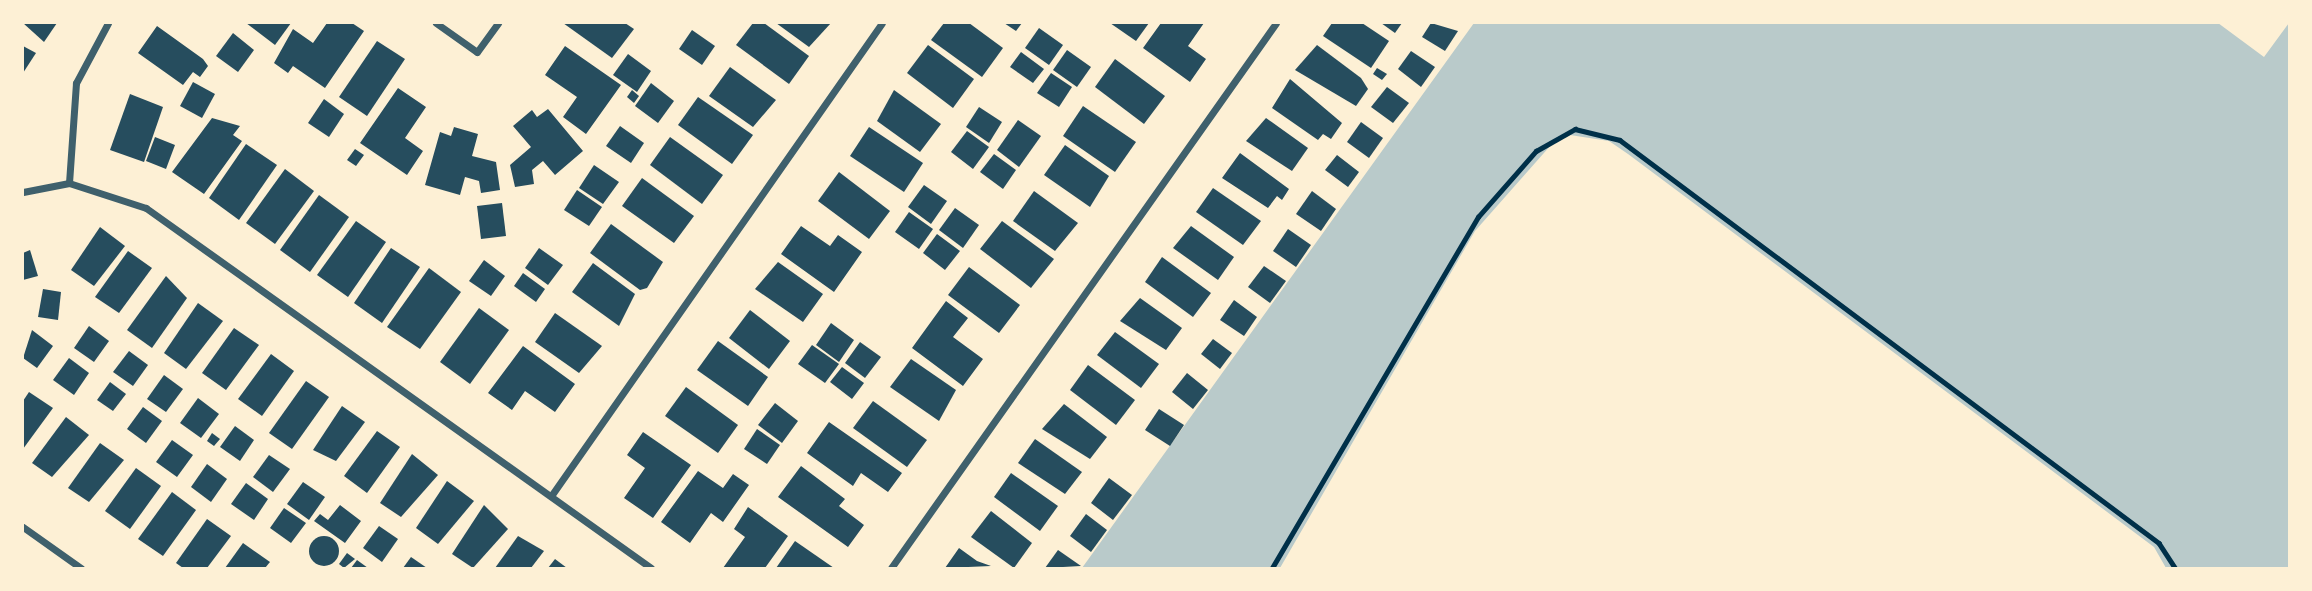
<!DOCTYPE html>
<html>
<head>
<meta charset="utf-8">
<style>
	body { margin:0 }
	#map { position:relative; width:2312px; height:591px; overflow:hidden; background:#fdf0d5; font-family:"Alegreya Sans",sans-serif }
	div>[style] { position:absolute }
	.green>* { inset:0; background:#b9caca }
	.building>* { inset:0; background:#264d5e }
	.round { border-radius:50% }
	.path>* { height:4.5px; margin:-2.25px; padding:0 2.25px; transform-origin:2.25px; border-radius:2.25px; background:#003049 }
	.minor>* { height:7px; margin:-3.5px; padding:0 3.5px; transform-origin:3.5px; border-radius:3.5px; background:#3f606c }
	span { translate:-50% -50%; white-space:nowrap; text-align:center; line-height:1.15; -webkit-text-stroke:7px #fdf0d5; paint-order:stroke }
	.frame { position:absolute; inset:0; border:24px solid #fdf0d5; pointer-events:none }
</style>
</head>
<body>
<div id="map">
	<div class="green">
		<i style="clip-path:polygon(1474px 23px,2218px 23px,2264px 57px,2289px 23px,2289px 568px,2166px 568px,2154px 547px,1628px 154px,1609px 141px,1570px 135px,1551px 145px,1475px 231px,1280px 568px,1082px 568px)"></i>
	</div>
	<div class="building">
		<i style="clip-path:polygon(23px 23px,57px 23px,44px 42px)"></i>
		<i style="clip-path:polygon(246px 23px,291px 23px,275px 45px)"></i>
		<i style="clip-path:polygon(327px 23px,352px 23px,364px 31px,325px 88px,293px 66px,288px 73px,274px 63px,293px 29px,313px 43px)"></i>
		<i style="clip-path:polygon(563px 23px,625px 23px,634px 29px,612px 58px)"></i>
		<i style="clip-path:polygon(753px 23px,764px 23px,809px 56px,789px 84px,736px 45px)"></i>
		<i style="clip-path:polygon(776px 23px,831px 23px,809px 47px)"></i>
		<i style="clip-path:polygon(944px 23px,969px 23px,1003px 48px,982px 77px,931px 40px)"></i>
		<i style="clip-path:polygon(1004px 23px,1022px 23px,1016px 31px)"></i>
		<i style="clip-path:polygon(1110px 23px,1149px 23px,1136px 41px)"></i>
		<i style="clip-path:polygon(1161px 23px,1204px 23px,1188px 46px,1206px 59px,1190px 82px,1143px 48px)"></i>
		<i style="clip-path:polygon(1332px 23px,1362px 23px,1389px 41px,1371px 68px,1323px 36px)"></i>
		<i style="clip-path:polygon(1381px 23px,1402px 23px,1395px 33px)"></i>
		<i style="clip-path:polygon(1431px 23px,1458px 31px,1445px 51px,1422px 37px)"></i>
		<i style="clip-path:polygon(157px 26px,203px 59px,208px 66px,200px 77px,193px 72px,183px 85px,138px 53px)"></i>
		<i style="clip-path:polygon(1039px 28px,1063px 45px,1049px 65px,1025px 48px)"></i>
		<i style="clip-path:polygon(692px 30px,715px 46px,702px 65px,679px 49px)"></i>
		<i style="clip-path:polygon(233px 33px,254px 50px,238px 72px,216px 56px)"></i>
		<i style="clip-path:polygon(377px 41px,405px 59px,367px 116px,339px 97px)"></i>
		<i style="clip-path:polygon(928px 45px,974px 79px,953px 108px,907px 73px)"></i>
		<i style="clip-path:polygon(1317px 45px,1361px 78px,1368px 89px,1356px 106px,1295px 70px)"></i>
		<i style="clip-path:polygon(23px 46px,36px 53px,23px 73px)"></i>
		<i style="clip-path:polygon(565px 46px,621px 85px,586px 134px,563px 117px,577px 97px,545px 75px)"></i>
		<i style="clip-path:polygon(1067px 50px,1091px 67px,1077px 87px,1053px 70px)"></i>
		<i style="clip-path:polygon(1411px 51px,1435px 67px,1421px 87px,1398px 69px)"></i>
		<i style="clip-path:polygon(1021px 52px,1044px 69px,1033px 83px,1010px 67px)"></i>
		<i style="clip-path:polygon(628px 54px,651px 71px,637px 92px,613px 75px)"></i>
		<i style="clip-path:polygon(1115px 59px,1165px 96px,1144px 124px,1095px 87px)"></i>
		<i style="clip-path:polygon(730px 67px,776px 100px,753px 127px,709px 96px)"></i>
		<i style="clip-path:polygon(1377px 68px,1387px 74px,1382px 80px,1373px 74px)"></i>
		<i style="clip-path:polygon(1051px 73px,1072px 87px,1059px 107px,1037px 93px)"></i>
		<i style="clip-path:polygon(1290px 79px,1342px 123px,1331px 139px,1323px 134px,1318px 140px,1272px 108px)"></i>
		<i style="clip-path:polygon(193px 82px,215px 94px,202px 118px,180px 106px)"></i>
		<i style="clip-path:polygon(651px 83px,674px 101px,658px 123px,635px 106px)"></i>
		<i style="clip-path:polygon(1387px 87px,1409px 103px,1393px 123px,1371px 107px)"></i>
		<i style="clip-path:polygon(398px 88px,426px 107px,405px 138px,423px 151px,407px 175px,360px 143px)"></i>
		<i style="clip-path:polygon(632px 90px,639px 96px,634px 103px,627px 97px)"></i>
		<i style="clip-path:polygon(894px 90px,941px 124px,920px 152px,877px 121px)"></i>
		<i style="clip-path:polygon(130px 94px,163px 107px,144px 162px,110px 150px)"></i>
		<i style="clip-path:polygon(698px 97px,753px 135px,732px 164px,678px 125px)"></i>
		<i style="clip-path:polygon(324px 99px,344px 114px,329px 137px,308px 123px)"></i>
		<i style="clip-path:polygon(1083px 106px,1136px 142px,1115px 172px,1063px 136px)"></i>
		<i style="clip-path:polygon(979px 107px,1002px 122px,989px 143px,966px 127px)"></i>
		<i style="clip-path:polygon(548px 109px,583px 151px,555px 175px,543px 161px,532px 170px,534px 184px,515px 187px,510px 165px,531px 147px,513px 126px,532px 110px,537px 117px)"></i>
		<i style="clip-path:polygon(212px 118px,240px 126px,233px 135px,242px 141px,204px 194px,172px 172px)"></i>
		<i style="clip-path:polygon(1266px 118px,1308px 148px,1292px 171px,1246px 141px)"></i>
		<i style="clip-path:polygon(1018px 120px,1041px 136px,1019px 167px,997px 150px)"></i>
		<i style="clip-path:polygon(1361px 122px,1383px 138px,1369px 158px,1347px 142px)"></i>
		<i style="clip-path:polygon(620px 126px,644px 143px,631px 163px,606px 146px)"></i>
		<i style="clip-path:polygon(454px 127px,478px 134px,472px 156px,496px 162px,500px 190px,481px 193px,479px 181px,465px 177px,460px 195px,425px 185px,440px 132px,451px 136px)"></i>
		<i style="clip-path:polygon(869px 127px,923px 163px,904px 192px,850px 156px)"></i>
		<i style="clip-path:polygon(967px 131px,989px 147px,973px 169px,951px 152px)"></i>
		<i style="clip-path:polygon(155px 137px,175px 145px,166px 169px,146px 161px)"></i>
		<i style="clip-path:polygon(670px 137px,723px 175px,702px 204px,650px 165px)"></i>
		<i style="clip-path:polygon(246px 144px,277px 165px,239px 220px,209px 198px)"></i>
		<i style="clip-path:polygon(1065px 145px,1109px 176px,1090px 207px,1044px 175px)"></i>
		<i style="clip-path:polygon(355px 149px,364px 155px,356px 166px,347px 160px)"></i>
		<i style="clip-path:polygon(1240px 153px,1289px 189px,1282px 200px,1277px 196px,1268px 208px,1222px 178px)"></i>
		<i style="clip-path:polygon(994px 154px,1016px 170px,1003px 189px,980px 172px)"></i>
		<i style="clip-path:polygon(1337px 155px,1359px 172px,1348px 187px,1325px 170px)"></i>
		<i style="clip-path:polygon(594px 165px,619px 182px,603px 204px,579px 188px)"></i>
		<i style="clip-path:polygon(285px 169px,314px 191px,275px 244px,246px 223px)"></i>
		<i style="clip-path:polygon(839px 172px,890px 211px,869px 239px,818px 201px)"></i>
		<i style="clip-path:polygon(642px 178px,694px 216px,674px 243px,622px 206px)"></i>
		<i style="clip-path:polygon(924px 185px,947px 201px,931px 224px,908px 207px)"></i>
		<i style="clip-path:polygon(1213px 188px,1261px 221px,1243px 245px,1196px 212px)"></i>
		<i style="clip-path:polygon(577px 190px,602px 207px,589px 226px,564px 210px)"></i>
		<i style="clip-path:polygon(1034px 191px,1078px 223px,1055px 251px,1013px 221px)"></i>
		<i style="clip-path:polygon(1312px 191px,1336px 209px,1321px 231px,1296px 214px)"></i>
		<i style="clip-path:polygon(319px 195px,349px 217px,310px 272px,280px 250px)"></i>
		<i style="clip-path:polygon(502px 203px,506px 236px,481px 239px,477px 206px)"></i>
		<i style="clip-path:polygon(955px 208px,979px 225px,963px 248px,939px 230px)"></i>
		<i style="clip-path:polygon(909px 212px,933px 229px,919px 249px,895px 232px)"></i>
		<i style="clip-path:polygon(356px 221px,386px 242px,348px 297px,317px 275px)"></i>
		<i style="clip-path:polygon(1002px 221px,1054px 259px,1031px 288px,980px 249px)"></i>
		<i style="clip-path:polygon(611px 224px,663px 262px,647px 288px,640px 290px,590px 253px)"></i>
		<i style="clip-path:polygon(801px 226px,830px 246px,838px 235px,862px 252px,834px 292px,781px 254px)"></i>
		<i style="clip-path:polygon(1191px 226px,1234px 257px,1218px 280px,1173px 248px)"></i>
		<i style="clip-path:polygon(100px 227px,125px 246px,94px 286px,71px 270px)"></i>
		<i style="clip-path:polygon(1288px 229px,1311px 245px,1296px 267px,1273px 251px)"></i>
		<i style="clip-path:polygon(937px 234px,960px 251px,945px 270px,923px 253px)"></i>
		<i style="clip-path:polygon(391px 248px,420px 267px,382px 323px,354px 303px)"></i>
		<i style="clip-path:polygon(539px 248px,563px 265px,548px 285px,525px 268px)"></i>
		<i style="clip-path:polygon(30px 250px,38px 276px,23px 280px,23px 253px)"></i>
		<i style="clip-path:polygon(128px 251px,152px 268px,119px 313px,95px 297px)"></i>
		<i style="clip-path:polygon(1162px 257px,1211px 293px,1193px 317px,1145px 282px)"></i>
		<i style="clip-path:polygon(484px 260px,505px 276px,491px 296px,469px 281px)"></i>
		<i style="clip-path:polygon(778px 262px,823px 294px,803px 322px,755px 289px)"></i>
		<i style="clip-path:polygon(593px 263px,635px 294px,619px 326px,572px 292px)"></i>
		<i style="clip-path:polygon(1264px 266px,1286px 281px,1270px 303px,1248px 287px)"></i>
		<i style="clip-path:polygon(969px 267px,1020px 305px,999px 333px,948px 295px)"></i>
		<i style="clip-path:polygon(429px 268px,461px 292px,420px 349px,387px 327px)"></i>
		<i style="clip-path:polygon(523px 273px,545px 289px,536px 302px,514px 286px)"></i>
		<i style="clip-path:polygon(166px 276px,187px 298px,152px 348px,127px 330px)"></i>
		<i style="clip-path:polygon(43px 289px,61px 292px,58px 320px,38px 317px)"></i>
		<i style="clip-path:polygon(1140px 298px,1182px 328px,1166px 350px,1120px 321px)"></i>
		<i style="clip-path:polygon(1234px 300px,1257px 317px,1244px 336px,1220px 320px)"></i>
		<i style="clip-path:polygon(946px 301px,968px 318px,953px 337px,983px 359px,963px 386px,912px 348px)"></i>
		<i style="clip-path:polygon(198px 303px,223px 321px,186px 369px,164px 353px)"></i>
		<i style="clip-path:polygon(479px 308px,509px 330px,470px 384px,440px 362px)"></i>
		<i style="clip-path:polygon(750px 310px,790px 341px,769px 369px,729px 338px)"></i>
		<i style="clip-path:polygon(555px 313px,602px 346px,579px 373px,535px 342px)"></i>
		<i style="clip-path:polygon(831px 323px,854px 340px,839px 362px,816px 345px)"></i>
		<i style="clip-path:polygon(89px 326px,109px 341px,94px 362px,74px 348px)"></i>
		<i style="clip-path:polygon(234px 328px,259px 345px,226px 390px,202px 373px)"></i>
		<i style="clip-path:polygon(32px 330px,53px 346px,37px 368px,23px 358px)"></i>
		<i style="clip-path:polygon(1115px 332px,1159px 364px,1141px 388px,1097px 355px)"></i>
		<i style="clip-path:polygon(1213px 339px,1232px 353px,1220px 369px,1201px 354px)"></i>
		<i style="clip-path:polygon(718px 341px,768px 377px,748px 406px,697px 370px)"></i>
		<i style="clip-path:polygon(860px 342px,881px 357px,865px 378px,845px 363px)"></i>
		<i style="clip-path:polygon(812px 345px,839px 364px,825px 383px,798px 364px)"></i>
		<i style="clip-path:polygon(523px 346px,575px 384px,555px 412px,525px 391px,512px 410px,488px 393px)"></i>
		<i style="clip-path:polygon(129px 351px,148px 365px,133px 386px,113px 372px)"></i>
		<i style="clip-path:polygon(271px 354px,294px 371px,262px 416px,238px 399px)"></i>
		<i style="clip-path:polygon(69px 358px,89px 373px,74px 395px,53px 380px)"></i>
		<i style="clip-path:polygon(911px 359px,956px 390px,939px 421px,890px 387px)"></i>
		<i style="clip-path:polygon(1088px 365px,1135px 400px,1116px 425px,1070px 390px)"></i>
		<i style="clip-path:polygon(842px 367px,864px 383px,852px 399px,830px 382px)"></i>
		<i style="clip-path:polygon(1187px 373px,1208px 390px,1193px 409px,1172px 392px)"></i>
		<i style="clip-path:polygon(164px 375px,183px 389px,166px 412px,147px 399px)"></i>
		<i style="clip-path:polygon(306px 381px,329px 397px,292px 449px,269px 433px)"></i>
		<i style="clip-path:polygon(110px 382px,126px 394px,113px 411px,97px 400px)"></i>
		<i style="clip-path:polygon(686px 387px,738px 425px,718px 453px,665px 416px)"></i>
		<i style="clip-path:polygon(29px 392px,53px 408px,23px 449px,23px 401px)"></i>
		<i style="clip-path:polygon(198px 398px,219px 414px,201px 438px,180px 423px)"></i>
		<i style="clip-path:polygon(873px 401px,927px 440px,907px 467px,853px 428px)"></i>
		<i style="clip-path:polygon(775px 403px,798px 421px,782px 443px,758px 425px)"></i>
		<i style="clip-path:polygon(1064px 404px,1107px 437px,1090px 459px,1042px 429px)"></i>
		<i style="clip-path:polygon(342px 406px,365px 422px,336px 461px,313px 450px)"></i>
		<i style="clip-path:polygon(143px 407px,162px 421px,146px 443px,127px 429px)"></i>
		<i style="clip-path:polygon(1159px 409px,1184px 425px,1170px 446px,1145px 430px)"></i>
		<i style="clip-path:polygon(66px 417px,89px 435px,52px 477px,32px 463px)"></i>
		<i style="clip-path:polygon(829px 422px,902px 473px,888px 492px,861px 473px,853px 486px,807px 453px)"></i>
		<i style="clip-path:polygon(235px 426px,254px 440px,240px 461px,220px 447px)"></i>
		<i style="clip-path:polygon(757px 429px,780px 445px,767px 464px,744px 449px)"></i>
		<i style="clip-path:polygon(377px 431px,400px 447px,367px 493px,344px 476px)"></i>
		<i style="clip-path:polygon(643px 432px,691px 465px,653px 518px,624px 498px,645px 468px,627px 455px)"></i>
		<i style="clip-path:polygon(212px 433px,220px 439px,214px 446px,207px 441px)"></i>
		<i style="clip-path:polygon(1035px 439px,1082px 472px,1065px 494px,1018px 463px)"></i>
		<i style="clip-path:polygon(172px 440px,193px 455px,177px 477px,156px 462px)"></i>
		<i style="clip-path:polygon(100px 443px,124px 460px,89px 502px,68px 488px)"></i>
		<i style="clip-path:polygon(412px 454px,438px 475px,401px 517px,380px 503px)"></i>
		<i style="clip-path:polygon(269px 455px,290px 469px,273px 492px,253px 477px)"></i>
		<i style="clip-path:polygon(207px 464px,227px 479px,211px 502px,191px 487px)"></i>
		<i style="clip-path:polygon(801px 466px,845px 499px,839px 506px,864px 525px,848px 547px,778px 497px)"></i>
		<i style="clip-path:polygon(136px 468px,161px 486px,130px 529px,105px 511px)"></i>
		<i style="clip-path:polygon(698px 471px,723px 488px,733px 474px,749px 485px,723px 522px,711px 513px,690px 543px,661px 522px)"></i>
		<i style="clip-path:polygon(1011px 473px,1058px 506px,1040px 531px,994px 497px)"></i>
		<i style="clip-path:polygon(1109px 478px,1132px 495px,1113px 520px,1091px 503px)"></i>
		<i style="clip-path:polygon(447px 481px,474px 501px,438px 544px,416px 528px)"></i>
		<i style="clip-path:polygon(303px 482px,325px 497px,309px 520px,287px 504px)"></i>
		<i style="clip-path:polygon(246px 483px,268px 499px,254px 520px,231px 504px)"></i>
		<i style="clip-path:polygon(172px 492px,196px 510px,163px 556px,138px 539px)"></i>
		<i style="clip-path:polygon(340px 505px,361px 521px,345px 543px,314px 521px,320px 514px,328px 520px)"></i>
		<i style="clip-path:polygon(484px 505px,508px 529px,473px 568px,452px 554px)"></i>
		<i style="clip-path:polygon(748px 507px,788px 536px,765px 568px,723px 568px,745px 537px,734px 529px)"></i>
		<i style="clip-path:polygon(284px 508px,306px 523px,291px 543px,270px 528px)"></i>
		<i style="clip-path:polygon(991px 511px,1032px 543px,1014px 568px,971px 537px)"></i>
		<i style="clip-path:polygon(1086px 514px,1107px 530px,1091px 552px,1070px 536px)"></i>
		<i style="clip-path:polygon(207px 519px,231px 536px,207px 568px,183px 568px,176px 563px)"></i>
		<i style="clip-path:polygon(379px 526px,398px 539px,382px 562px,363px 548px)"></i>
		<i style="clip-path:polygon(518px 536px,544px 551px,531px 568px,495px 568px)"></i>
		<i class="round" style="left:309px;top:536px;width:30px;height:30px"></i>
		<i style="clip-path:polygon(795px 541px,834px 568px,776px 568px)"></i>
		<i style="clip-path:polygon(243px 543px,270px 562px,265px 568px,225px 568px)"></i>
		<i style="clip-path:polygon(959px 548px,977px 561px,991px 566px,945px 568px)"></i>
		<i style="clip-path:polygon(1058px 550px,1081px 566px,1045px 568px)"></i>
		<i style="clip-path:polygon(347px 553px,355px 559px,344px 568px,339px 564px)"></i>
		<i style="clip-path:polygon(411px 557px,427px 568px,403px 568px)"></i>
		<i style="clip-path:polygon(555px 559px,567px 568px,548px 568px)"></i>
		<i style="clip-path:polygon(357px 560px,368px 568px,351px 568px)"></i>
	</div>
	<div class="path">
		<i style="left:1272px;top:568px;width:407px;rotate:-59.6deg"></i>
		<i style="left:1478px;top:217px;width:88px;rotate:-48.7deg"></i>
		<i style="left:1536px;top:151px;width:45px;rotate:-29.4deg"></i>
		<i style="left:1575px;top:129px;width:46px;rotate:13.7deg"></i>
		<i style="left:1620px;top:140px;width:673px;rotate:36.78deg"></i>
		<i style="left:2159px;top:543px;width:30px;rotate:57deg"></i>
	</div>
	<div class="minor">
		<i style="left:436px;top:23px;width:50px;rotate:35.3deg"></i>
		<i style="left:477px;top:52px;width:36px;rotate:-54deg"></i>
		<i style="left:69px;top:183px;width:81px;rotate:18deg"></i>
		<i style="left:146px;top:208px;width:620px;rotate:35.48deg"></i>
		<i style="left:23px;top:192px;width:47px;rotate:-11.1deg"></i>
		<i style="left:69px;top:183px;width:100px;rotate:-86deg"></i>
		<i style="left:76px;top:83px;width:68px;rotate:-61.9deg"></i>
		<i style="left:551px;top:496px;width:577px;rotate:-55.02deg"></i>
		<i style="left:23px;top:527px;width:71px;rotate:35.3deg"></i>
		<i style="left:891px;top:568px;width:667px;rotate:-54.76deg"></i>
	</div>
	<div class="frame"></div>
</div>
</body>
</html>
